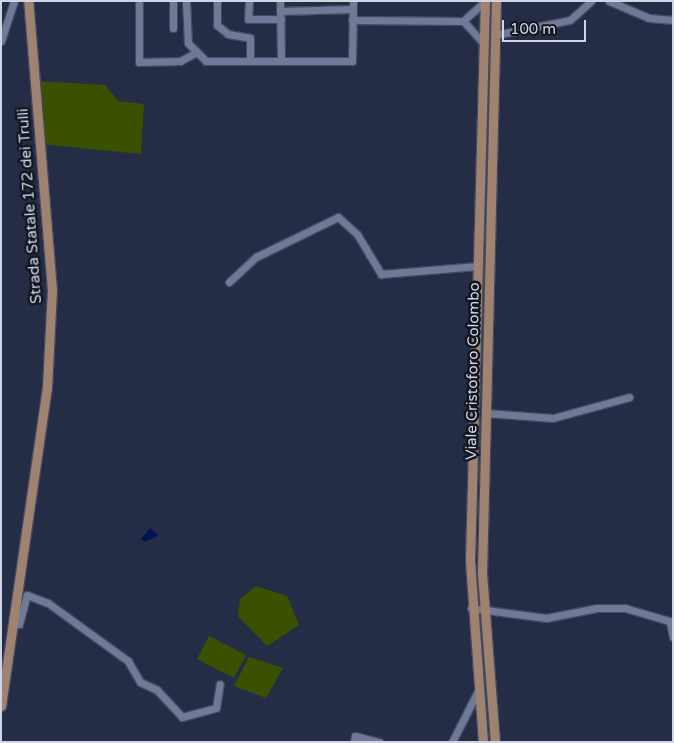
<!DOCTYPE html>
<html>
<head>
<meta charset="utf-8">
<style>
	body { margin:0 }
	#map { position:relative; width:674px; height:743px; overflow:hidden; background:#252d46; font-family:"Varela Round",sans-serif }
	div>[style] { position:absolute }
	.green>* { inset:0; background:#3a5200 }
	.water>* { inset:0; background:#021550 }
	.roads { filter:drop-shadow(1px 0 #444a5f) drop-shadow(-1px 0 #444a5f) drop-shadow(0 1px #444a5f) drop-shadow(0 -1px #444a5f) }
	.minor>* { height:7px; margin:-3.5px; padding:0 3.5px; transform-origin:3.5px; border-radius:3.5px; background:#707997 }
	.major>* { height:9px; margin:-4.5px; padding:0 4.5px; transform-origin:4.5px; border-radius:4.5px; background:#9f8370 }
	span { translate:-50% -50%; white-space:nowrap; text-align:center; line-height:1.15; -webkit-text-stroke:5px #121621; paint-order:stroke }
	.street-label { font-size:15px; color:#cfd5e5 }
	.frame { position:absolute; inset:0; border:2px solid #cfd5e5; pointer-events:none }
	.scale { position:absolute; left:502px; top:20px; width:84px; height:22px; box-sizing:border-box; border:2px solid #cfd5e5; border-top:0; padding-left:6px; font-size:15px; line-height:18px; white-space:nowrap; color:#cfd5e5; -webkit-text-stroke:4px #121621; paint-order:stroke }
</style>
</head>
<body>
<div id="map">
	<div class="green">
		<i style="clip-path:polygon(36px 81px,105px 85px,118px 101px,144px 104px,141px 154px,41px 144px)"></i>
		<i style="clip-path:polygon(256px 586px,287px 596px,299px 625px,267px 646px,238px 616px,240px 599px)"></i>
		<i style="clip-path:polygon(209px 636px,246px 655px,234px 678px,197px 659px)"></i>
		<i style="clip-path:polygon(249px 657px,283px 668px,266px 698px,234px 686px)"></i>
	</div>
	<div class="water">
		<i style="clip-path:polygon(150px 528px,159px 535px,145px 542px,141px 539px)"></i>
	</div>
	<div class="roads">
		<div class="minor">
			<i style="left:173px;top:1px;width:27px;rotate:90deg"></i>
			<i style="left:186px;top:1px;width:42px;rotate:87.3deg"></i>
			<i style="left:188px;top:43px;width:25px;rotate:45deg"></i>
			<i style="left:206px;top:61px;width:146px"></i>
			<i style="left:352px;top:61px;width:60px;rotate:-89deg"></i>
			<i style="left:217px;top:1px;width:24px;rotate:90deg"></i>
			<i style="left:217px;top:25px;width:14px;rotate:39deg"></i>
			<i style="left:228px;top:34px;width:22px;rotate:10deg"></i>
			<i style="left:250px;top:38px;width:23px;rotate:90deg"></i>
			<i style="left:249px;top:1px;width:18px;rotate:93deg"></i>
			<i style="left:248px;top:19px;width:33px"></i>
			<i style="left:280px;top:1px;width:60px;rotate:89deg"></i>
			<i style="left:609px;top:1px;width:43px;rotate:23deg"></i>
			<i style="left:649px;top:18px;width:24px;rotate:5deg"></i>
			<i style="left:139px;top:4px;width:58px;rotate:90deg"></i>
			<i style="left:139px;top:62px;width:41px;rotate:-1.4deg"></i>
			<i style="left:180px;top:61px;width:17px;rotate:-28deg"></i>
			<i style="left:280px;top:11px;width:73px;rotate:-1.6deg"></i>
			<i style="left:352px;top:20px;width:111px;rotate:0.5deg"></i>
			<i style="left:495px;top:35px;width:76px;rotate:-11.3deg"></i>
			<i style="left:570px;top:20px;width:28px;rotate:-42deg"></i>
			<i style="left:1px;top:41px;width:42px;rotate:-72deg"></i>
			<i style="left:484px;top:44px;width:31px;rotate:-132deg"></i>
			<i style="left:463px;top:21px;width:30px;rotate:-42deg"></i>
			<i style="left:229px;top:282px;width:37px;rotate:-43deg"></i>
			<i style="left:256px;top:257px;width:91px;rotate:-26deg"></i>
			<i style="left:338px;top:217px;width:25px;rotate:42deg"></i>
			<i style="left:357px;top:234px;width:47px;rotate:59deg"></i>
			<i style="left:381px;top:274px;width:97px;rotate:-4.7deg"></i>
			<i style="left:486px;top:413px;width:67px;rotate:4.3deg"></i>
			<i style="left:553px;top:418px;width:79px;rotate:-15.4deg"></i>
			<i style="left:471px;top:608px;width:76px;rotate:7.6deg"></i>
			<i style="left:546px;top:618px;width:52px;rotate:-11.1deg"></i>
			<i style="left:597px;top:608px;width:28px"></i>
			<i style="left:625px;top:608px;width:50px;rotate:16.3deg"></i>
			<i style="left:670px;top:622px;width:15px;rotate:79deg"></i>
			<i style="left:13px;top:625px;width:6px;rotate:-9deg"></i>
			<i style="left:19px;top:624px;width:30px;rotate:-75deg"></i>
			<i style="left:27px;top:595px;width:22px;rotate:21deg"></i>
			<i style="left:48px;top:603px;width:99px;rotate:35.9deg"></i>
			<i style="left:128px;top:661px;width:24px;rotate:60deg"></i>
			<i style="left:140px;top:682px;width:19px;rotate:25deg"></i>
			<i style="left:157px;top:690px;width:37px;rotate:47deg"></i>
			<i style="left:182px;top:717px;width:35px;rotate:-15deg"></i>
			<i style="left:216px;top:708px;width:24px;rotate:-81deg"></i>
			<i style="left:354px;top:742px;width:6px;rotate:-81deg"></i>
			<i style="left:355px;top:736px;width:25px;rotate:14deg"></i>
			<i style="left:452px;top:742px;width:57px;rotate:-63deg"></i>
		</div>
		<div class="major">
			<i style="left:1px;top:706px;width:321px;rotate:-81.8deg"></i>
			<i style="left:47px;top:388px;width:98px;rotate:-87.1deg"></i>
			<i style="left:52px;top:290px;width:290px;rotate:-94.7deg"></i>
			<i style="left:483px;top:742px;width:181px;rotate:-94.1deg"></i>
			<i style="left:470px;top:561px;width:560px;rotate:-88.47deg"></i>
			<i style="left:495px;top:742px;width:169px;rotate:-94.4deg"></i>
			<i style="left:482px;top:574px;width:573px;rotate:-88.6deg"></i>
		</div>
	</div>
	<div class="street-label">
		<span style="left:30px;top:206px;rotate:-94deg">Strada Statale 172 dei Trulli</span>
		<span style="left:473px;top:371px;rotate:-89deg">Viale Cristoforo Colombo</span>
	</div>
	<div class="frame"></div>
	<div class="scale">100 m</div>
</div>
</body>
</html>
